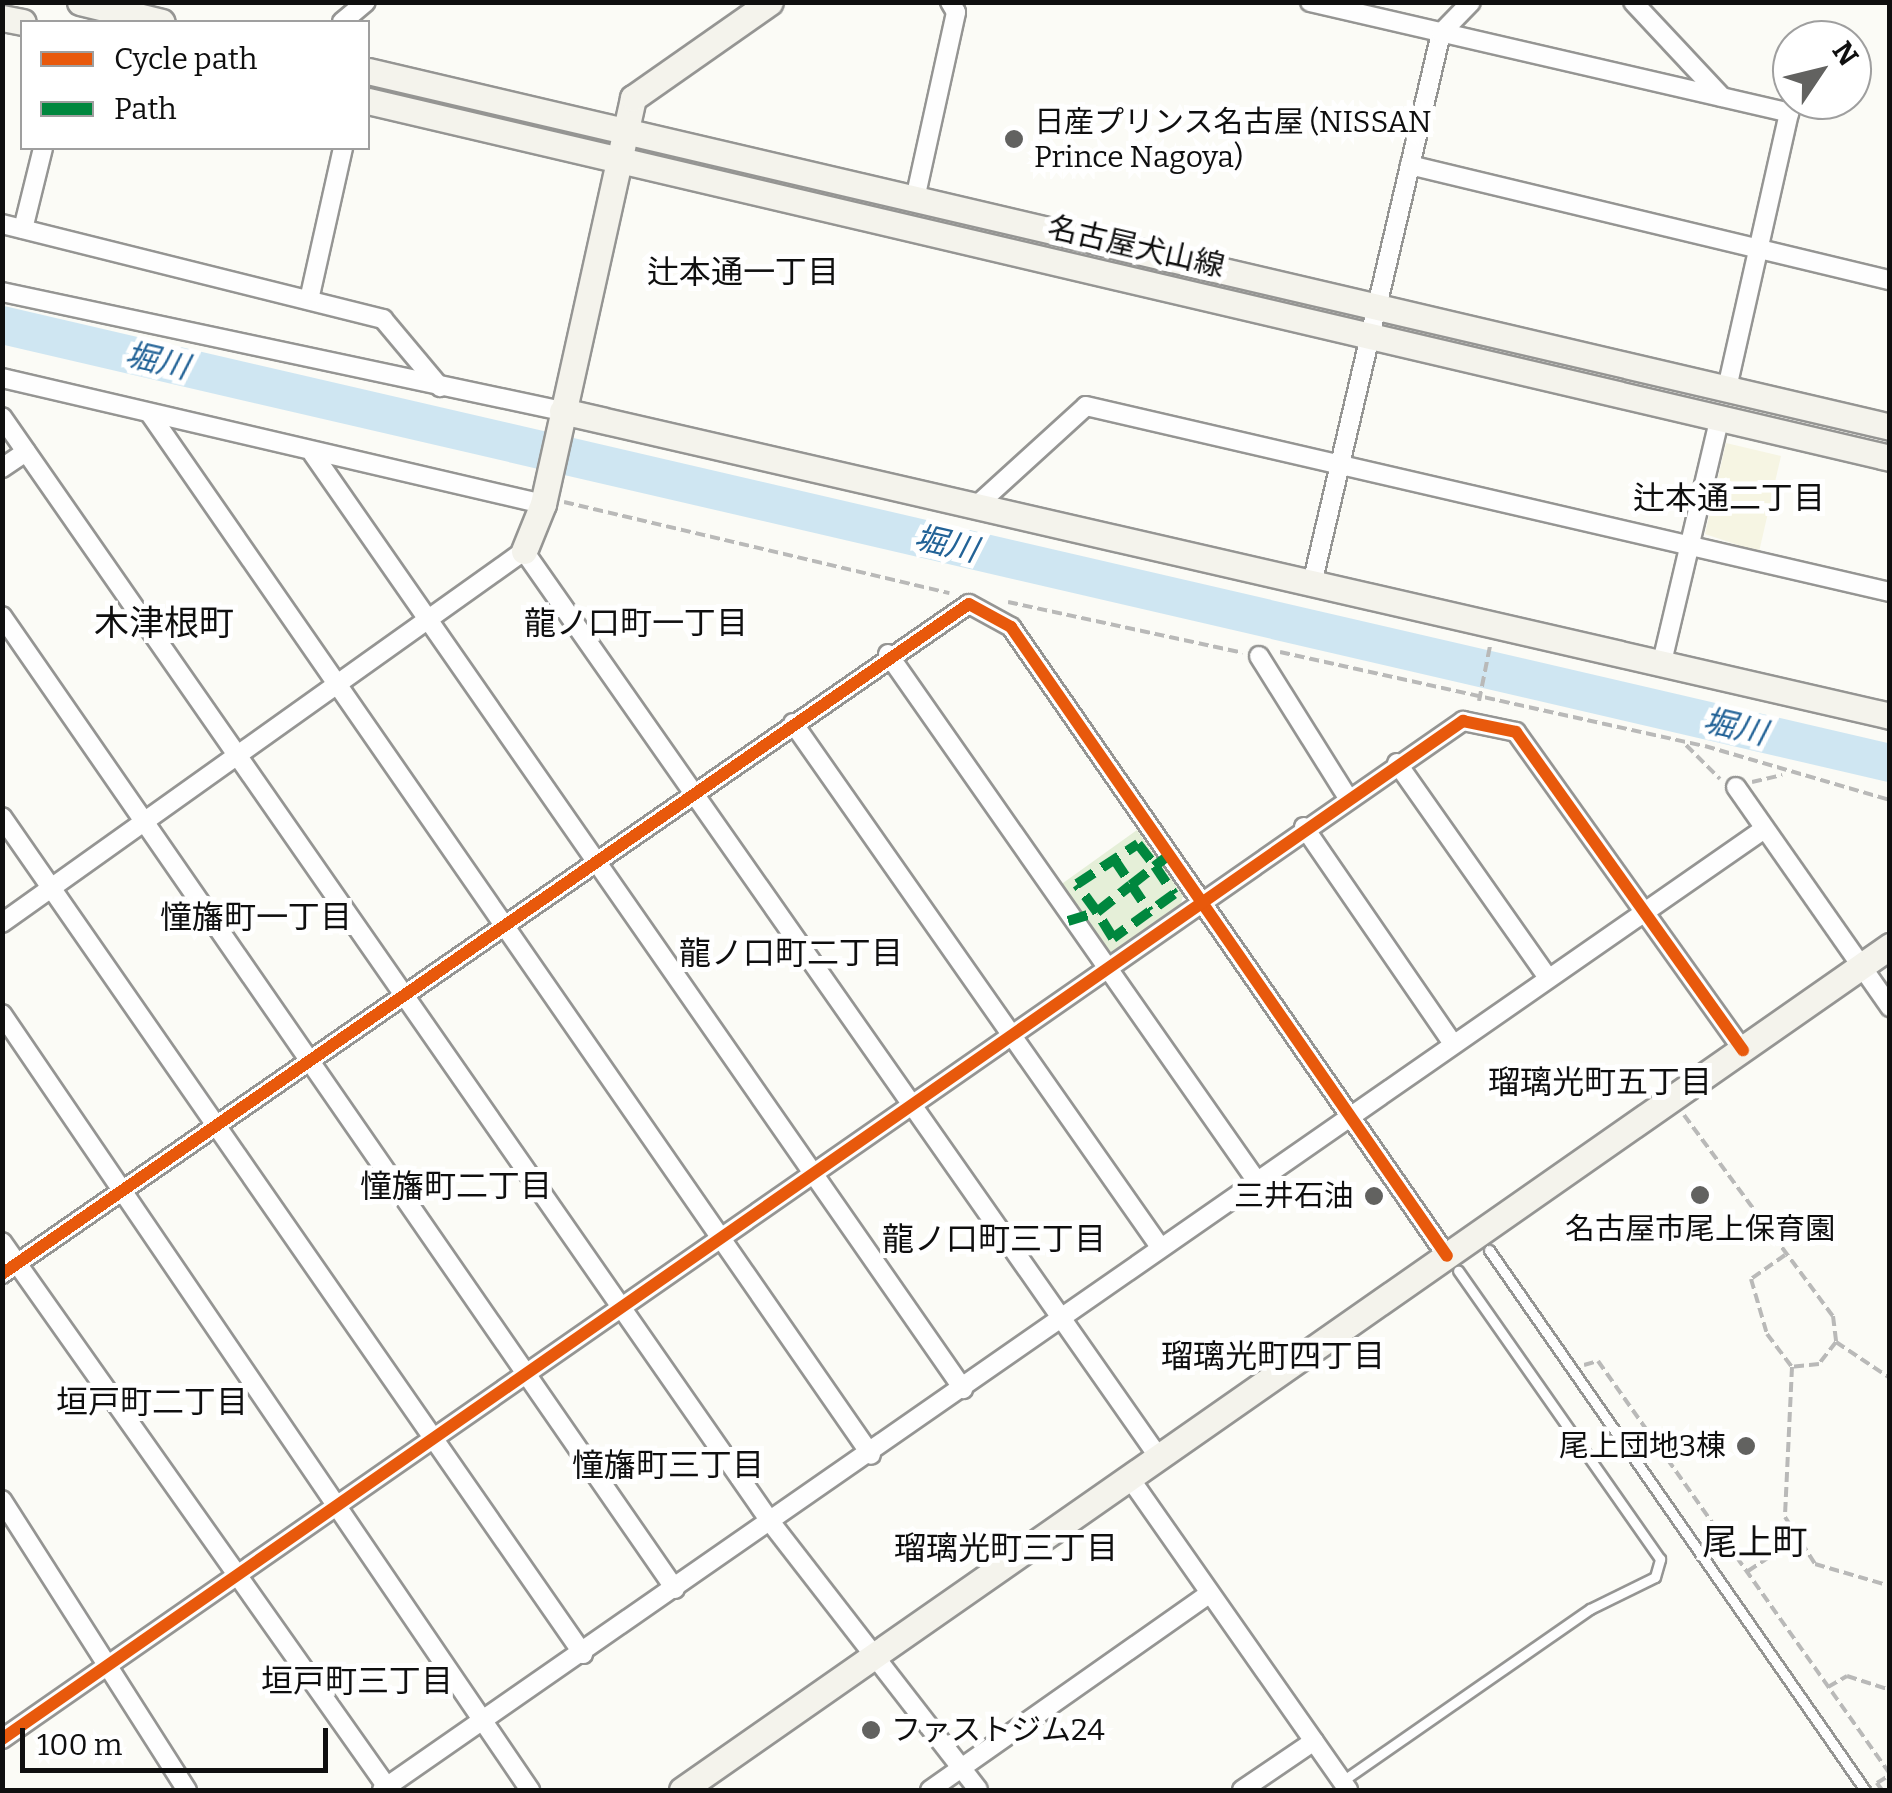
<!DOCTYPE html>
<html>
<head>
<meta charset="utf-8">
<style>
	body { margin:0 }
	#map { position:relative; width:1892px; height:1793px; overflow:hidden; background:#fbfbf6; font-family:Bitter,"Noto Sans JP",serif }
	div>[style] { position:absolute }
	.farmland>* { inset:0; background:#f6f5e3 }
	.green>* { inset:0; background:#e5efd8 }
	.river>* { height:38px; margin:-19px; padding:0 19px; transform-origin:19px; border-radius:19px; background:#cfe6f2 }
	.path>* { height:4px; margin-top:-2px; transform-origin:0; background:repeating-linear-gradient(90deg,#b9b9b8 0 10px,transparent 0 15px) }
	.roads { filter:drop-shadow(2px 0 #959593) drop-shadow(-2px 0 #959593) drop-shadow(0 2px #959593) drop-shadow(0 -2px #959593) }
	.lane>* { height:9px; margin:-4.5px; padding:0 4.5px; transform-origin:4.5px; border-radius:4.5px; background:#fefefe }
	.street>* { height:18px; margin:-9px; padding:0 9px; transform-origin:9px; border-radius:9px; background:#fefefe }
	.secondary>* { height:25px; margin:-12.5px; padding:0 12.5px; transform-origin:12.5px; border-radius:12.5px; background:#f4f3ec }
	.quiet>* { height:10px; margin-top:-5px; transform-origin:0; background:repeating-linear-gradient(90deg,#00873e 0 20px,transparent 0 30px) }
	.cycleway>* { height:12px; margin:-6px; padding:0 6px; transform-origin:6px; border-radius:6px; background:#e8590c }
	.dots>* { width:28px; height:28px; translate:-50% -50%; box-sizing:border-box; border:5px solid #fff; border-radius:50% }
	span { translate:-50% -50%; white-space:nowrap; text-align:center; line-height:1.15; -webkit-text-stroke:10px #fff; paint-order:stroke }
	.poi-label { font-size:30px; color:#0f0f0f }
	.left { translate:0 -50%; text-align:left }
	.right { translate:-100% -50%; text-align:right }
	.street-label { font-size:30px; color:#0f0f0f }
	.neighbourhood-label { font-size:32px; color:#0f0f0f }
	.water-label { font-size:32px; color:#236397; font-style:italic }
	.quarter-label { font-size:35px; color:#0f0f0f }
	.frame { position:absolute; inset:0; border:5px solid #0f0f0f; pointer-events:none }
	.legend { position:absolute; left:20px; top:20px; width:350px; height:130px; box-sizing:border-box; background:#fff; border:2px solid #9f9f9f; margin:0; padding:12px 18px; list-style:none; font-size:30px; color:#0f0f0f }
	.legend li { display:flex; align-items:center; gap:20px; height:50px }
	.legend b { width:50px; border:2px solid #9f9f9f }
	.north { position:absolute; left:1772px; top:20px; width:100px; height:100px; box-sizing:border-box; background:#fff; border:2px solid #9f9f9f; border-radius:50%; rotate:55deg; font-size:28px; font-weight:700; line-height:40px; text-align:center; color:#0f0f0f }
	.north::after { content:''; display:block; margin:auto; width:35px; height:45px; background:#626260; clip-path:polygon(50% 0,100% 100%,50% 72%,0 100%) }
	.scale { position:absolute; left:20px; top:1728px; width:308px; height:45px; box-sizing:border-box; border:5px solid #0f0f0f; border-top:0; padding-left:12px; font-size:30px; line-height:35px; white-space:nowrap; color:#0f0f0f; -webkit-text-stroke:8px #fff; paint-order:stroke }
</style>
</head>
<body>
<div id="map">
	<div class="farmland">
		<i style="clip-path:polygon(1726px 443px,1781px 456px,1759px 552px,1705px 534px)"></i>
	</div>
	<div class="green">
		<i style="clip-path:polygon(1137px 830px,1183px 896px,1179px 911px,1112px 956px,1056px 888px)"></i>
	</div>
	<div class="river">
		<i style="left:2px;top:325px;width:1938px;rotate:13.06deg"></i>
	</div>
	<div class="path">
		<i style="left:564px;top:502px;width:396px;rotate:13.3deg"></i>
		<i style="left:1008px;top:602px;width:240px;rotate:12.2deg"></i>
		<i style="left:1280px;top:652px;width:435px;rotate:12.5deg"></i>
		<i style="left:1705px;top:746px;width:193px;rotate:16.3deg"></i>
		<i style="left:1479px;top:701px;width:56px;rotate:-78.7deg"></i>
		<i style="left:1686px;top:745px;width:48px;rotate:45deg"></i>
		<i style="left:1752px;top:782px;width:31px;rotate:-13deg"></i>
		<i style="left:1684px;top:1115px;width:250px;rotate:53.5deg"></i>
		<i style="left:1833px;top:1316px;width:26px;rotate:83deg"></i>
		<i style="left:1836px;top:1342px;width:65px;rotate:33.7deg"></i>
		<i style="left:1785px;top:1255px;width:42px;rotate:144.8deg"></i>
		<i style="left:1751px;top:1279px;width:57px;rotate:73.8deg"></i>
		<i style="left:1767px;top:1334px;width:41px;rotate:52.9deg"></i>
		<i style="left:1836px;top:1342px;width:28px;rotate:128deg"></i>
		<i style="left:1819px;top:1364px;width:27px;rotate:174deg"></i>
		<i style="left:1792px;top:1367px;width:150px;rotate:92.7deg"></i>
		<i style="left:1785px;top:1517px;width:56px;rotate:57.4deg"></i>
		<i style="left:1815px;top:1564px;width:78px;rotate:16.3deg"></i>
		<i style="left:1584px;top:1365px;width:15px;rotate:-16deg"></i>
		<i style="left:1598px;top:1361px;width:506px;rotate:54.74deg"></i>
		<i style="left:1748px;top:1571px;width:60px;rotate:-33.4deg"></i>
		<i style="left:1828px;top:1687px;width:22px;rotate:-30deg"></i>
		<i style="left:1847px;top:1676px;width:45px;rotate:18deg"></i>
		<i style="left:1882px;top:1790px;width:9px;rotate:-126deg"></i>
		<i style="left:1877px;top:1783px;width:15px;rotate:-32deg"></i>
	</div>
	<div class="roads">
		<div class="lane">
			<i style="left:1489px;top:1250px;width:658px;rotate:55.15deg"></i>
			<i style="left:1341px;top:1782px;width:303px;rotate:-34.8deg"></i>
			<i style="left:1590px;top:1609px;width:72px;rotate:-26.2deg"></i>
			<i style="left:1655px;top:1577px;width:19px;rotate:-74deg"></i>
			<i style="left:1660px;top:1559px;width:352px;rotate:-125deg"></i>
		</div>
		<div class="street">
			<i style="left:1310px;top:2px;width:492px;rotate:13deg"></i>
			<i style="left:1789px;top:113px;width:282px;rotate:102.7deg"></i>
			<i style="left:1633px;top:2px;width:130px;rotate:46.9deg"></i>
			<i style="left:342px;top:22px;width:31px;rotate:-40deg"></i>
			<i style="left:1410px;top:165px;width:494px;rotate:13.5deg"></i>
			<i style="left:915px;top:199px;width:191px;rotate:-77.6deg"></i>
			<i style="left:956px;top:12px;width:12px;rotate:-121deg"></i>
			<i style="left:2px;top:224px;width:393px;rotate:14deg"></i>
			<i style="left:383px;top:319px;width:89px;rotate:50deg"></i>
			<i style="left:23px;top:229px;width:83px;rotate:-76.1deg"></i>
			<i style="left:2px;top:292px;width:573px;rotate:12deg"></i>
			<i style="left:309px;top:300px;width:156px;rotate:-77.4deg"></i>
			<i style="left:2px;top:378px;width:555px;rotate:13.11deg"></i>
			<i style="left:150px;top:414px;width:1266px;rotate:55.29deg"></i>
			<i style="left:2px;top:417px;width:1348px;rotate:55.18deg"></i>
			<i style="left:772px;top:1524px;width:336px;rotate:52.2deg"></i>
			<i style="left:313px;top:454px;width:1139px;rotate:55.19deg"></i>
			<i style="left:2px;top:468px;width:29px;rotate:-34deg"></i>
			<i style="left:974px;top:508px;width:151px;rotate:-42.3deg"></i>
			<i style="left:1086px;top:406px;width:825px;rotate:13.03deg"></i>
			<i style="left:1312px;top:584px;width:566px;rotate:-76.82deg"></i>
			<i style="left:1441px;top:33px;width:43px;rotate:-45.9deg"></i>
			<i style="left:2px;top:616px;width:1183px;rotate:55.33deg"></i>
			<i style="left:888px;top:654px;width:642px;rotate:55.02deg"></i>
			<i style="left:1259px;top:656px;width:168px;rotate:57.9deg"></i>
			<i style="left:1662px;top:662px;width:252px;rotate:-76.7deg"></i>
			<i style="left:793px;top:723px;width:640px;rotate:54.99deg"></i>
			<i style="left:1397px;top:763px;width:263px;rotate:54.9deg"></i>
			<i style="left:1736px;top:787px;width:269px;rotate:55deg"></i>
			<i style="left:2px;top:817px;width:1019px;rotate:55.23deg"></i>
			<i style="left:1304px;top:827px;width:263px;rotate:55.5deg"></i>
			<i style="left:2px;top:923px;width:641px;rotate:-35.48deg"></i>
			<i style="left:524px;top:551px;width:1105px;rotate:54.99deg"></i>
			<i style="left:2px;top:1014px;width:939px;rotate:55.77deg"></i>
			<i style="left:2px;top:1242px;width:667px;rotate:54.76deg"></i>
			<i style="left:2px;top:1274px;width:1176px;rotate:-34.72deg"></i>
			<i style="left:969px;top:604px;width:48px;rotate:28.7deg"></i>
			<i style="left:1011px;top:627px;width:765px;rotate:55.27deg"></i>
			<i style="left:1129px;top:1477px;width:382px;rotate:55deg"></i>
			<i style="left:2px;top:1500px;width:344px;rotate:57.5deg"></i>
			<i style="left:2px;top:1739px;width:1781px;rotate:-34.87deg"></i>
			<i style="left:1463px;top:721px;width:54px;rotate:11.7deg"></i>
			<i style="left:1516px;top:732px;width:391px;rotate:54.5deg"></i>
			<i style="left:382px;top:1790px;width:1683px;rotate:-34.81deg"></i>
			<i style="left:930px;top:1790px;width:341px;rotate:-35.1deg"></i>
			<i style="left:1242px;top:1790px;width:87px;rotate:-34.2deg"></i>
		</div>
		<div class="secondary">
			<i style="left:80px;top:2px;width:84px;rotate:13.7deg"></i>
			<i style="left:2px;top:18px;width:21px;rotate:11deg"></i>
			<i style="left:368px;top:71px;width:1563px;rotate:13.16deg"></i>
			<i style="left:368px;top:101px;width:1563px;rotate:13.2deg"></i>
			<i style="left:562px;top:411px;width:1363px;rotate:12.93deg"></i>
			<i style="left:524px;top:551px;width:51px;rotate:-68deg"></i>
			<i style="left:543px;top:504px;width:416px;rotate:-77.5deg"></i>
			<i style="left:633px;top:98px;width:167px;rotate:-35deg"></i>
			<i style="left:682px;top:1790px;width:1474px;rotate:-34.94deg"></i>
		</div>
	</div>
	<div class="quiet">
		<i style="left:1114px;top:859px;width:63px;rotate:56.1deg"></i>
		<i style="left:1068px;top:921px;width:30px;rotate:-17deg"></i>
		<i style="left:1097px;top:912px;width:34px;rotate:-126deg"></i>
		<i style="left:1077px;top:884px;width:73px;rotate:-33.3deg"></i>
		<i style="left:1138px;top:844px;width:28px;rotate:52deg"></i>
		<i style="left:1155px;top:866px;width:34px;rotate:56deg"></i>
		<i style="left:1174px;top:894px;width:75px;rotate:144.2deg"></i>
		<i style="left:1113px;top:938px;width:31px;rotate:-122deg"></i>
		<i style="left:1097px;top:912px;width:43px;rotate:-38.5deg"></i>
		<i style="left:1131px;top:885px;width:31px;rotate:-38deg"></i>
		<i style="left:1155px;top:866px;width:16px;rotate:-38deg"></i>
	</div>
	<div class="cycleway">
		<i style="left:2px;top:1274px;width:1176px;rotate:-34.72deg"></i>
		<i style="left:969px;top:604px;width:48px;rotate:28.7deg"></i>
		<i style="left:1011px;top:627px;width:765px;rotate:55.27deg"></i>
		<i style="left:2px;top:1739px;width:1781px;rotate:-34.87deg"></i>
		<i style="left:1463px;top:721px;width:54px;rotate:11.7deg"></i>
		<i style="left:1516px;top:732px;width:391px;rotate:54.5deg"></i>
	</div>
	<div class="dots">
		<i style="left:1014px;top:139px;background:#626260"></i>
		<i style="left:1700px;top:1195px;background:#626260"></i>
		<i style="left:1374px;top:1196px;background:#626260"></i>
		<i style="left:1746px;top:1446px;background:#626260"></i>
		<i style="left:871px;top:1730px;background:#626260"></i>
	</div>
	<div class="poi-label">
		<span class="left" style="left:1034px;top:139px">日産プリンス名古屋 (NISSAN<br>Prince Nagoya)</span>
		<span class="right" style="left:1354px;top:1196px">三井石油</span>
		<span style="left:1700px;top:1229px">名古屋市尾上保育園</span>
		<span class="right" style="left:1726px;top:1446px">尾上団地3棟</span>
		<span class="left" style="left:891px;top:1730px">ファストジム24</span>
	</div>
	<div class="street-label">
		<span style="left:1136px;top:247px;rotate:13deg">名古屋犬山線</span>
	</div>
	<div class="neighbourhood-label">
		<span style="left:743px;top:272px">辻本通一丁目</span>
		<span style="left:1729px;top:498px">辻本通二丁目</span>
		<span style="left:636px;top:623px">龍ノ口町一丁目</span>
		<span style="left:256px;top:917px">憧旛町一丁目</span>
		<span style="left:791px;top:953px">龍ノ口町二丁目</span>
		<span style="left:1600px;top:1082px">瑠璃光町五丁目</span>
		<span style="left:456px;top:1186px">憧旛町二丁目</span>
		<span style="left:994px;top:1239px">龍ノ口町三丁目</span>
		<span style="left:1273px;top:1356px">瑠璃光町四丁目</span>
		<span style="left:152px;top:1402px">垣戸町二丁目</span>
		<span style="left:668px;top:1465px">憧旛町三丁目</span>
		<span style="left:1006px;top:1548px">瑠璃光町三丁目</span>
		<span style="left:357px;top:1681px">垣戸町三丁目</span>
	</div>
	<div class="water-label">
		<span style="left:157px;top:361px;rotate:13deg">堀川</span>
		<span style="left:946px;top:544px;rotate:13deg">堀川</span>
		<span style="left:1735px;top:727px;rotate:13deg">堀川</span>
	</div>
	<div class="quarter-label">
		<span style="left:164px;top:623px">木津根町</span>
		<span style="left:1755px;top:1542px">尾上町</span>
	</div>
	<div class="frame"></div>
	<ul class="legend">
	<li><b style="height:12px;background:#e8590c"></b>Cycle path</li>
	<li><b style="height:12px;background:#00873e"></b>Path</li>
	</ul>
	<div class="north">N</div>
	<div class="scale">100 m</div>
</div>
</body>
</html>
